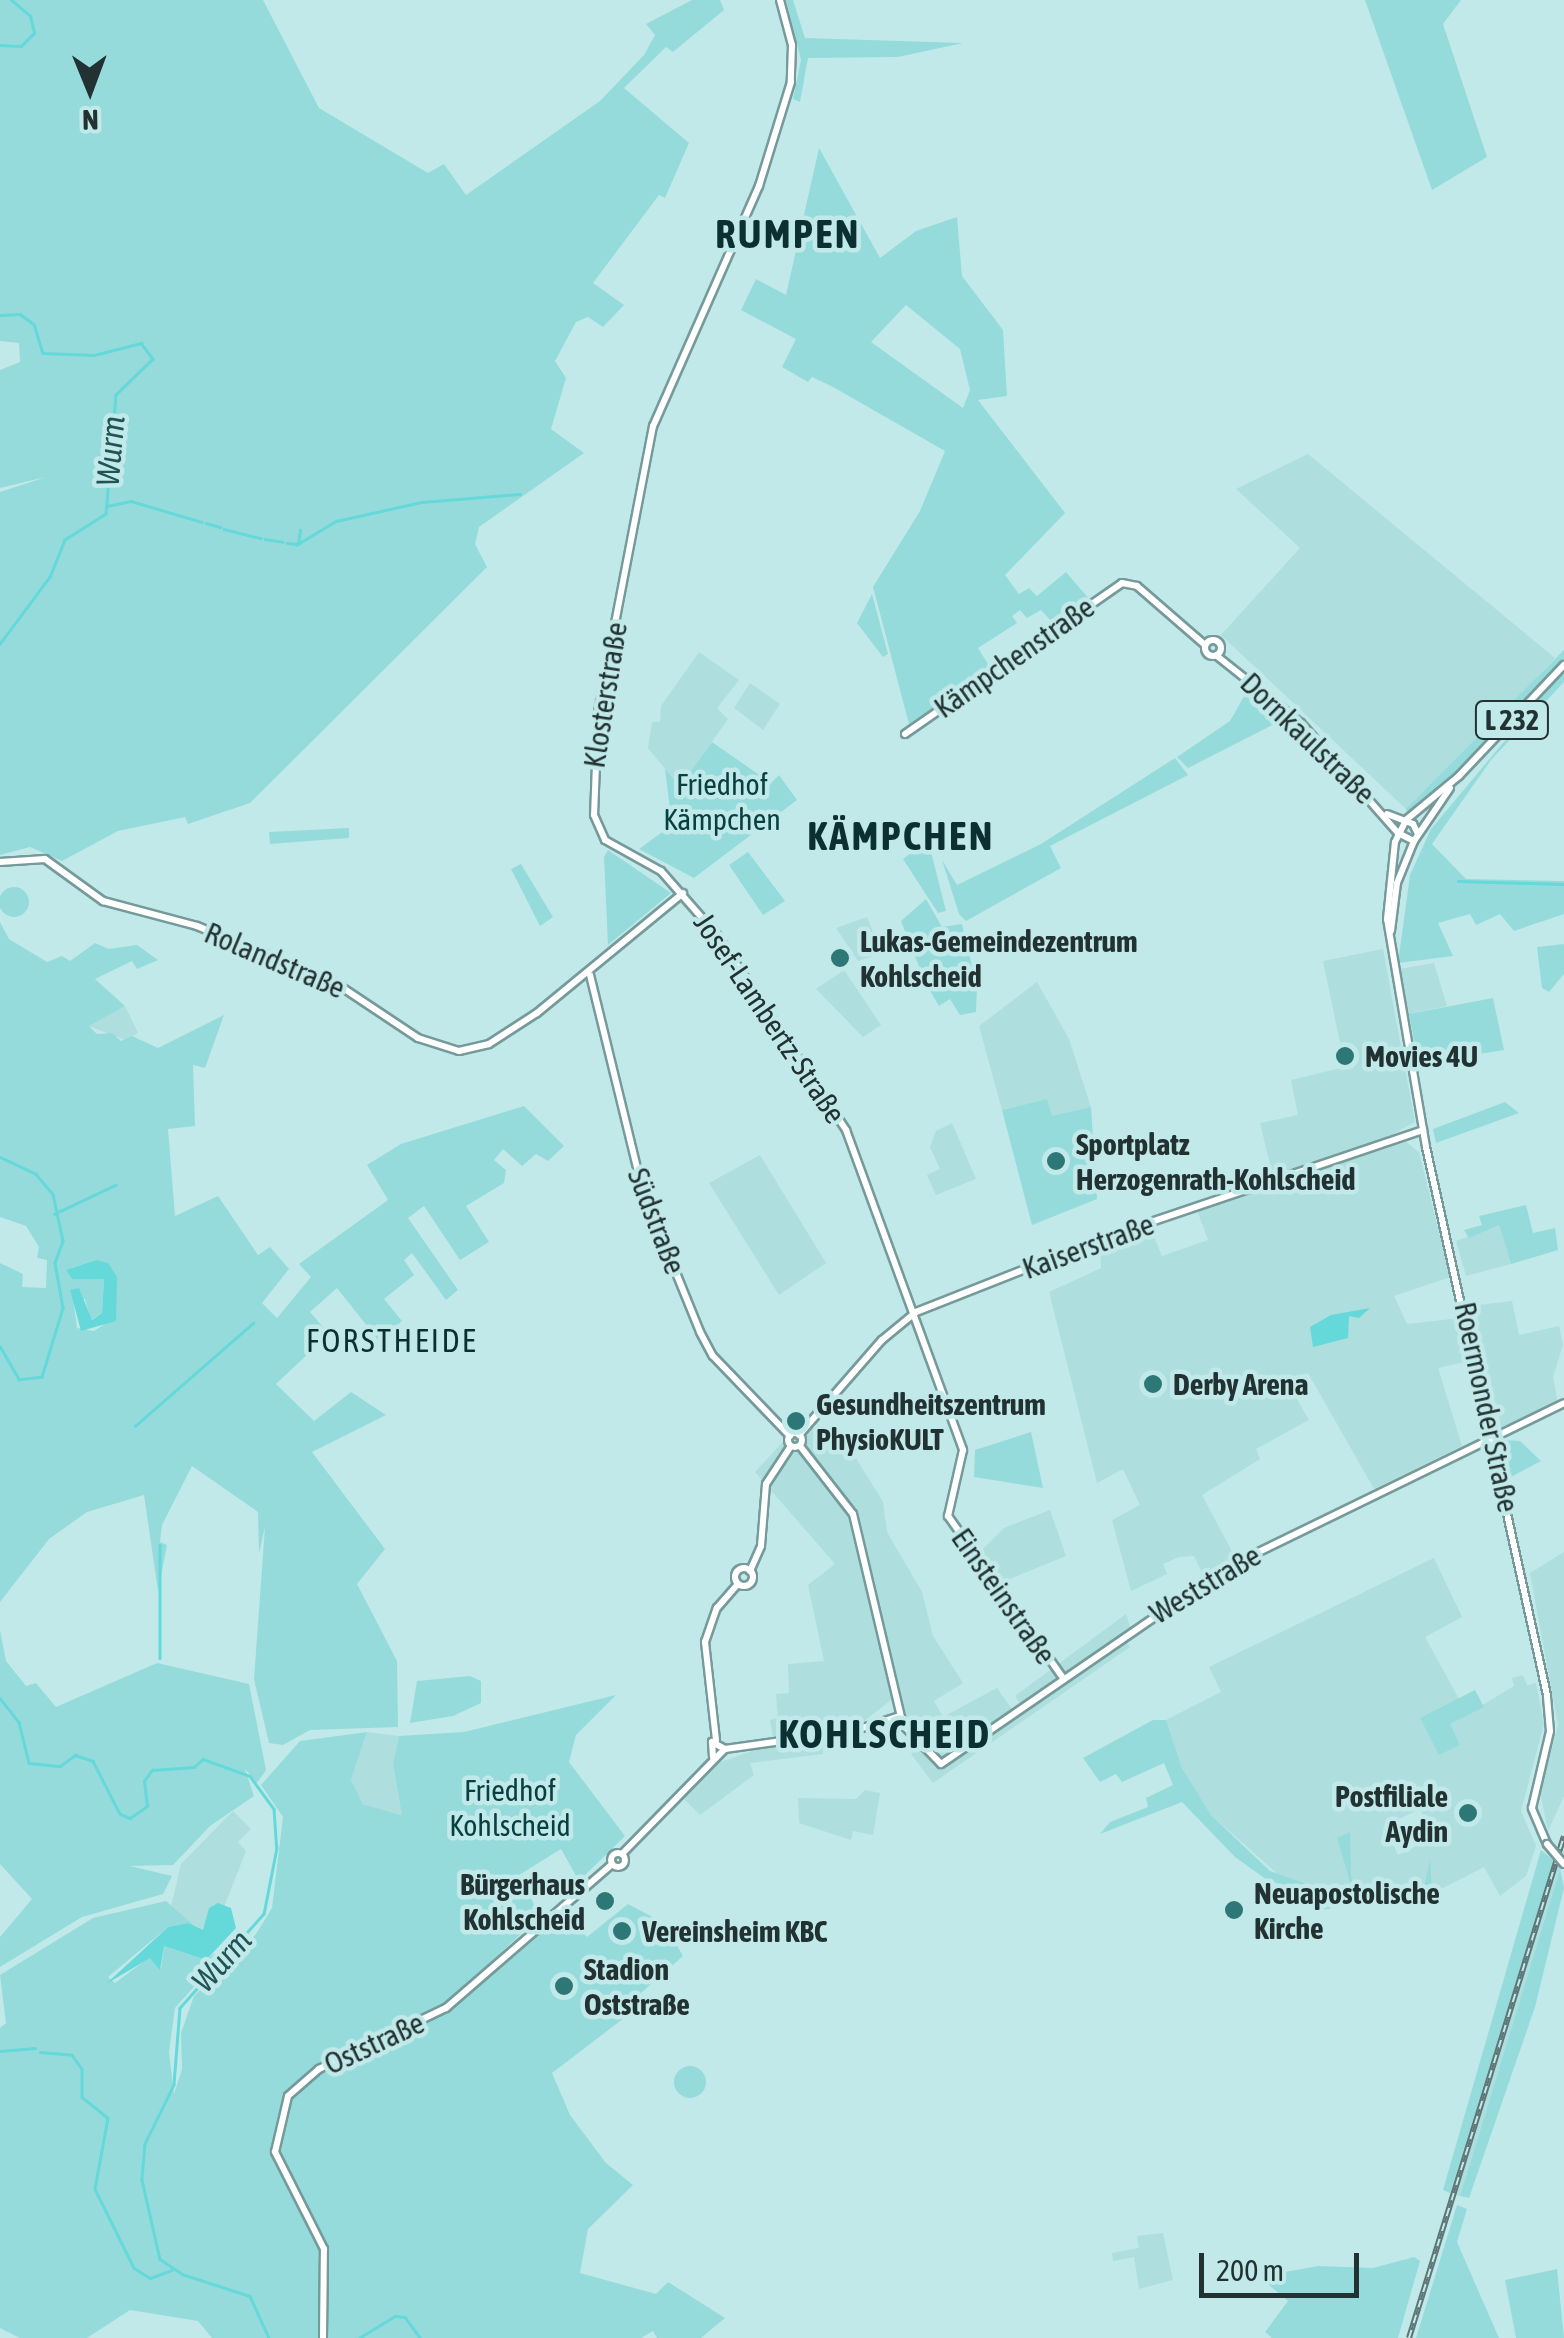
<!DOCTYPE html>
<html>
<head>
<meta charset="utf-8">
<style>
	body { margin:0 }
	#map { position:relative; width:1564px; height:2338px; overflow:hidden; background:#c2e9e9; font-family:"Asap Condensed",sans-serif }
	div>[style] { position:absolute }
	.built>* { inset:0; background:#aedede }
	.green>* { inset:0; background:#96dbdb }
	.round { border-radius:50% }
	.water>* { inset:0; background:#65d8d9 }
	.stream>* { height:2.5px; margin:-1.25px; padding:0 1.25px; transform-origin:1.25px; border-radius:1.25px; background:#65d8d9 }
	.roads { filter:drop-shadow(2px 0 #769a9a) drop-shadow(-2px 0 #769a9a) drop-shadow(0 2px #769a9a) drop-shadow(0 -2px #769a9a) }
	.secondary>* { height:6px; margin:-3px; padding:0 3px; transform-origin:3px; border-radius:3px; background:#fff }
	.secondary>.ring { margin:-3px; padding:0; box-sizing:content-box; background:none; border:6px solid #fff; border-radius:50% }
	.primary>* { height:6px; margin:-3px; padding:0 3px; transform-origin:3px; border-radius:3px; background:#fff }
	.rail>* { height:6px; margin-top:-3px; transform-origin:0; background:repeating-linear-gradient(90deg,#c2e9e9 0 8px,#5d7575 0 16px); box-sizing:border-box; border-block:2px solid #5d7575 }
	.bridges { filter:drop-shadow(2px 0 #769a9a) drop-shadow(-2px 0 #769a9a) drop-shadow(0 2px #769a9a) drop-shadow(0 -2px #769a9a) }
	.primary-bridge>* { height:6px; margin:-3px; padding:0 3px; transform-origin:3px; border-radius:3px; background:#fff }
	.dots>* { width:28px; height:28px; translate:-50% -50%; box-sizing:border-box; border:5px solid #c2e9e9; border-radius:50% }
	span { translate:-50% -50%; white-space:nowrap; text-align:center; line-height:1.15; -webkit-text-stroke:9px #c2e9e9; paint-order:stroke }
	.shield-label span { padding:2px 8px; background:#c2e9e9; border:2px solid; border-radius:8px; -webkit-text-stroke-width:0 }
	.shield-label { font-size:28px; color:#223131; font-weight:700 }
	.street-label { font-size:30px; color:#223131 }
	.park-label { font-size:30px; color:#084041 }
	.poi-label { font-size:30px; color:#223131; font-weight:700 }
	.left { translate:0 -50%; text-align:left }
	.right { translate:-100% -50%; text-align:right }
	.water-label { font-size:32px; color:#225455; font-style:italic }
	.neighbourhood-label { font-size:32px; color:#0c3031; letter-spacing:2.5px }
	.district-label { font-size:40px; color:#0c3031; font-weight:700; letter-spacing:2.5px }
	.north { position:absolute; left:40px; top:40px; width:100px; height:100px; -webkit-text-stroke:8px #c2e9e9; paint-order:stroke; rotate:179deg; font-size:28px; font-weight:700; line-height:40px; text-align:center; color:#223131 }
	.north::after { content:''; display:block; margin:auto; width:35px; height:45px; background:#223131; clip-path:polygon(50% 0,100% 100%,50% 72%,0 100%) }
	.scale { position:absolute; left:1199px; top:2253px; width:160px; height:45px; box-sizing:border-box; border:5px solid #223131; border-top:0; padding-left:12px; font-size:30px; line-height:35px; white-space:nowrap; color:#223131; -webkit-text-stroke:8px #c2e9e9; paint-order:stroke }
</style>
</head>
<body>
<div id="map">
	<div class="built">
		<i style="clip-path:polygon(1308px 454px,1555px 658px,1447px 774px,1406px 809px,1221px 635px,1300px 548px,1236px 489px)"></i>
		<i style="clip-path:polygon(699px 652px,739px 680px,717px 708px,728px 719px,680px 787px,648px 748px,652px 722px,660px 722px,661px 706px)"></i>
		<i style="clip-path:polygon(750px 683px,780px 704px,763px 730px,734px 708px)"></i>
		<i style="clip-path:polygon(867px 917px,882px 953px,858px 961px,836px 928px)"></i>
		<i style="clip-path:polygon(1383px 949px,1415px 1122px,1382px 1140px,1273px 1176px,1260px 1123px,1298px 1115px,1291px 1080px,1345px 1067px,1323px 961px)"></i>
		<i style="clip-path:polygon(1434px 963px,1447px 1006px,1409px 1014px,1400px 969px)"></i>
		<i style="clip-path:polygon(844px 970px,881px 1025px,863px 1037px,816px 989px)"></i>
		<i style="clip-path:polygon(1037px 982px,1069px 1039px,1091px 1107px,1052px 1117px,1047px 1099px,1002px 1110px,979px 1026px)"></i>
		<i style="clip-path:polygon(125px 1006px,138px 1033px,125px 1040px,89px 1026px)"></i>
		<i style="clip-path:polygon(952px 1123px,976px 1179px,936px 1195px,927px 1175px,940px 1169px,930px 1147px,936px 1131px)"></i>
		<i style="clip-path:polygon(1406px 1142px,1419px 1152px,1450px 1277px,1394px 1296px,1407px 1324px,1460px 1318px,1469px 1361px,1438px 1368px,1462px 1446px,1374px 1489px,1308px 1373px,1296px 1377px,1287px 1382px,1309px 1420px,1256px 1449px,1260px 1459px,1202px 1495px,1236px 1559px,1204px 1577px,1194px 1556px,1179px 1557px,1163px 1564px,1167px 1574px,1131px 1591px,1112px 1520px,1140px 1505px,1123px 1469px,1097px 1483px,1049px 1292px,1101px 1268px,1100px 1244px,1150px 1227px,1162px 1256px,1208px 1240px,1197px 1210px)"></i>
		<i style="clip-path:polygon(760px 1155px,826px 1263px,779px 1295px,709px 1183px)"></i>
		<i style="clip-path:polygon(1499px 1225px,1511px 1264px,1466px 1276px,1456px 1241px)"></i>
		<i style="clip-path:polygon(1512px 1301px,1519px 1335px,1559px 1326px,1563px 1345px,1553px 1377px,1558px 1403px,1501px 1427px,1470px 1306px)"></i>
		<i style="clip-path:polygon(808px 1415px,812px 1426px,828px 1431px,856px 1458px,883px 1502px,887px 1532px,922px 1592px,933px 1636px,963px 1683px,934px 1701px,943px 1717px,997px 1688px,1014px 1712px,1022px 1706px,1015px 1696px,1126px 1614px,1133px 1635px,1125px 1640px,1130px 1647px,933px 1783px,911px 1754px,917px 1744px,895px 1697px,864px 1721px,823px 1730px,823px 1754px,750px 1763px,754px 1775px,700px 1815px,682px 1797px,708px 1766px,774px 1744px,770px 1720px,778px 1718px,776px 1694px,789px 1693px,788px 1664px,824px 1661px,808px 1585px,835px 1564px,755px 1472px)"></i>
		<i style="clip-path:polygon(1050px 1510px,1066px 1556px,1002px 1582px,981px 1551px,1004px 1528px)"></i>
		<i style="clip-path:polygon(1564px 1552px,1564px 1796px,1548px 1831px,1540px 1793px,1558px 1725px,1530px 1573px)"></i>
		<i style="clip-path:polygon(evenodd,1434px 1558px,1462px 1617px,1425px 1637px,1459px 1699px,1421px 1719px,1439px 1754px,1460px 1745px,1449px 1725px,1514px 1686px,1512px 1678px,1523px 1675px,1527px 1685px,1536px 1683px,1544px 1724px,1521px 1811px,1536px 1846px,1526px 1876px,1500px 1896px,1484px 1867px,1439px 1890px,1359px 1902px,1281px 1877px,1210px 1814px,1182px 1768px,1166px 1720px,1221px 1692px,1209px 1667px,1434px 1558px,1420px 1809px,1432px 1838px,1398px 1855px,1385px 1826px,1420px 1809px)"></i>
		<i style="clip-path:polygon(367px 1732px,399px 1736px,393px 1763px,403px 1815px,363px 1804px,351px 1780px)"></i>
		<i style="clip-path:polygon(865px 1790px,880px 1793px,873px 1835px,853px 1831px,851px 1840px,799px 1823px,798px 1798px,856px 1799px)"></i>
		<i style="clip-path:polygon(233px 1811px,251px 1829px,238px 1842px,246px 1851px,211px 1940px,171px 1907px,181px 1864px)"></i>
		<i style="clip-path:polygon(1554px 1861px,1560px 1869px,1460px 2196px,1450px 2193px)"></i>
		<i style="clip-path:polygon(1163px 2233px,1173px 2280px,1139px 2289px,1134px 2257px,1113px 2261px,1112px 2253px,1139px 2248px,1137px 2236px)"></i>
	</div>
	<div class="green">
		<i style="clip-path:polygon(0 0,263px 0,319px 108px,428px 173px,444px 164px,466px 195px,600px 101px,644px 55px,655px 35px,646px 24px,692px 0,720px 0,724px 10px,673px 52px,666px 47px,624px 88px,689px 143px,665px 198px,659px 195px,593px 283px,624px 305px,603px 327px,588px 317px,576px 322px,555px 361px,566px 378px,551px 429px,584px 453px,479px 527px,475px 544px,487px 567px,250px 803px,188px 824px,185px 817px,118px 831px,62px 861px,30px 847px,0 855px,0 492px,46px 477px,0 488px,0 370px,20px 362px,19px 343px,0 341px)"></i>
		<i style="clip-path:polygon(786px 0,793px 0,805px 38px,963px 43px,898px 57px,808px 58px,800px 102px,793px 99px,801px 60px)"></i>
		<i style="clip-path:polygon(1365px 0,1461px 0,1443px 24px,1487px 157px,1432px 190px)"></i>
		<i style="clip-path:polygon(evenodd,819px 148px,880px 258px,916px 231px,957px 217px,962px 276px,1003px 330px,1007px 396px,978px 400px,1065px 513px,1005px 575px,1019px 594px,1029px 588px,1037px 596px,1066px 572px,1090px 600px,1054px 624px,1041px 610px,1027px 618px,1020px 610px,1012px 616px,1017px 623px,978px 648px,991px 669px,909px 724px,873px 587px,920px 511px,945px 451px,833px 387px,812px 377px,808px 382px,782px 367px,796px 339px,741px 310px,756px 279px,786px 295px,819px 148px,906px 305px,960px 349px,970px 390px,963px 408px,871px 342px,906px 305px)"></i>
		<i style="clip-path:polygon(872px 594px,888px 654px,883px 657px,857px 623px)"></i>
		<i style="clip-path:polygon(1564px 650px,1564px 658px,1468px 761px,1408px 813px,1406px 809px)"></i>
		<i style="clip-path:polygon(1564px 670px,1564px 682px,1491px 760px,1432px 844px,1466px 879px,1564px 881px,1564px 914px,1514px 931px,1500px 914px,1476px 925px,1470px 914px,1438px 923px,1453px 956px,1398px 963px,1410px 875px,1431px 829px)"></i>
		<i style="clip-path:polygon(1250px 686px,1288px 717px,1188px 768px,1177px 757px,1230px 721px)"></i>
		<i style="clip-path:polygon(712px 742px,771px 783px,779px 775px,797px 800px,694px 878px,639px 849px,672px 825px,665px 769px,680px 786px)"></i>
		<i style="clip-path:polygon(1175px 758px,1188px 775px,1050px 846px,1061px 868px,966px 921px,959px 914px,942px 860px,957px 885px,1041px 844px)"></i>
		<i style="clip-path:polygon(349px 828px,349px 838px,270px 844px,269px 832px)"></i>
		<i style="clip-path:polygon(928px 840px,946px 911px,938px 913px,903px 859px)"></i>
		<i style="clip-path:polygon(608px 850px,671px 893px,608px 945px,604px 857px)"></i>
		<i style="clip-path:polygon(748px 852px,785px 901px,763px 915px,729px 865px)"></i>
		<i style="clip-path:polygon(521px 864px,553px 917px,540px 926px,511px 869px)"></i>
		<i class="round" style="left:-1px;top:887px;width:30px;height:30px"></i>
		<i style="clip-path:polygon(926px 899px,942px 927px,962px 924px,977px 987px,976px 1012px,960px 1015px,950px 999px,939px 1006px,926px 984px,901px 921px)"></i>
		<i style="clip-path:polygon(evenodd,0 922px,9px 939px,47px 962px,62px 956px,70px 961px,95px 943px,109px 949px,137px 945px,158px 960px,137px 969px,132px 961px,95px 979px,125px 1006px,89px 1026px,97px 1034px,112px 1033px,121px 1041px,132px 1036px,158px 1048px,224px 1015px,205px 1068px,193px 1065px,195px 1126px,168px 1129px,175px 1216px,218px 1196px,258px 1255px,270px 1247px,289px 1269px,262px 1303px,277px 1318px,311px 1277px,299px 1264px,388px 1200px,367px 1165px,401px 1144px,524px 1106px,564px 1146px,548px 1161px,536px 1154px,522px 1166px,503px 1149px,494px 1160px,506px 1170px,504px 1183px,466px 1206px,489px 1242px,460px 1260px,424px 1206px,408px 1218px,458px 1290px,446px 1300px,412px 1253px,404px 1260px,414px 1275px,384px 1299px,402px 1321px,379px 1341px,337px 1288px,310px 1312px,329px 1334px,276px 1384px,314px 1421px,351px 1392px,386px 1415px,312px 1452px,385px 1549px,357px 1584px,397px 1661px,398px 1727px,310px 1730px,283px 1745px,269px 1743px,254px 1679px,265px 1527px,259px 1553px,258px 1512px,192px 1466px,162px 1525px,160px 1542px,167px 1545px,158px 1591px,144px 1495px,87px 1512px,49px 1539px,0 1602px,0 1263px,23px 1274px,22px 1287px,46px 1288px,47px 1260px,37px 1258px,39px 1247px,26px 1226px,0 1217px,0 922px,96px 1260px,116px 1301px,116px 1317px,94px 1331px,77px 1328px,73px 1299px,85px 1299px,91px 1320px,102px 1313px,104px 1279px,72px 1279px,66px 1270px,96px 1260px)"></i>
		<i style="clip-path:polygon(1564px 944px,1564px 974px,1549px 992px,1542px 988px,1537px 947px)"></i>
		<i style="clip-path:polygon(1493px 998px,1504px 1050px,1466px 1056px,1464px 1050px,1438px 1056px,1435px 1048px,1416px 1050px,1409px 1014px)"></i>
		<i style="clip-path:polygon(1047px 1099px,1052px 1116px,1091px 1107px,1097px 1199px,1032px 1225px,1002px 1110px)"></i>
		<i style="clip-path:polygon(1505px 1102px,1519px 1113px,1436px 1143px,1433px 1129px)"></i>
		<i style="clip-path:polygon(1526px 1205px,1533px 1233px,1555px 1228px,1558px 1250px,1511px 1264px,1499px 1225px,1469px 1238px,1464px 1230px,1482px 1225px,1479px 1216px)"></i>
		<i style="clip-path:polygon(1031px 1432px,1043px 1488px,974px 1477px,975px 1450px)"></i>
		<i style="clip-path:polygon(1504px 1440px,1520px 1441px,1541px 1461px,1509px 1478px)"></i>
		<i style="clip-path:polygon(0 1630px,6px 1661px,26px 1686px,36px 1683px,56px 1707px,157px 1663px,249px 1684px,266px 1770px,257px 1783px,245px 1769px,254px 1796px,210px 1826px,173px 1865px,130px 1866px,172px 1876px,163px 1894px,82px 1917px,0 1967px,0 1937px,32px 1899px,0 1864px)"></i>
		<i style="clip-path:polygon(470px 1676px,481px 1681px,481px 1703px,453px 1716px,410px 1723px,417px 1681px)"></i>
		<i style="clip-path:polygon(1475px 1690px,1484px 1707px,1450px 1724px,1460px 1745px,1439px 1755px,1420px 1718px)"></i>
		<i style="clip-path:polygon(616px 1695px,576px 1735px,569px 1762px,625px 1836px,579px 1881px,561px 1849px,519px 1875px,540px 1916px,468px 1983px,475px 1990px,562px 1911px,587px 1937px,628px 1904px,664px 1923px,683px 1956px,641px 1993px,632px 2012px,552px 2073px,570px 2115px,606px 2163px,633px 2185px,588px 2229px,580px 2273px,656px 2294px,668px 2282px,725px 2318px,701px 2338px,657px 2338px,653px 2331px,641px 2338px,212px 2338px,198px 2321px,130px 2310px,87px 2338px,20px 2338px,0 2328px,0 2028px,6px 2023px,0 1975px,93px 1918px,166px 1901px,199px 1930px,188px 1923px,168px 1927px,108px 1977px,115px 1983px,150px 1957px,161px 1969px,164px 1946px,206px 1960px,214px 1953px,216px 1962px,175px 2008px,169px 2052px,174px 2094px,182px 2069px,181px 2033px,194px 1996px,256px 1934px,272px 1908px,283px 1817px,261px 1785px,300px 1741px,367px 1732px,351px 1780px,363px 1804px,402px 1815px,393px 1763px,399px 1736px,464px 1732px)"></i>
		<i style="clip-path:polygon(1153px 1720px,1166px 1720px,1182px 1768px,1211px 1815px,1270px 1871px,1356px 1902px,1337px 1838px,1350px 1832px,1351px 1877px,1360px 1900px,1379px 1899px,1379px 1889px,1424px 1887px,1430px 1860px,1432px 1890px,1322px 1910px,1320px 1898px,1267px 1880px,1235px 1857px,1182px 1802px,1100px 1834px,1110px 1822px,1148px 1807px,1146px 1798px,1173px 1785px,1164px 1763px,1122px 1782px,1116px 1774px,1100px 1782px,1083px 1758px)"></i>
		<i style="clip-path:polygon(1541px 1850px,1554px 1861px,1450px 2193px,1443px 2190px)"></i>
		<i style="clip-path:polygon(1560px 1869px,1564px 1888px,1535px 2007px,1469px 2198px,1460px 2196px)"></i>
		<i class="round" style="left:674px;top:2066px;width:32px;height:32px"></i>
		<i style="clip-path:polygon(1457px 2205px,1467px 2209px,1457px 2242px,1499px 2338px,1416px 2338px)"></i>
		<i style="clip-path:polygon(1414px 2257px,1420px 2261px,1398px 2338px,1272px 2338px,1265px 2332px,1288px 2301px,1269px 2285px,1274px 2274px,1318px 2266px,1373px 2268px)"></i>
		<i style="clip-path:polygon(1557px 2269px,1564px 2338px,1516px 2338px,1505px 2280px)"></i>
	</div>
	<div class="water">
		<i style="clip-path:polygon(96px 1260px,108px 1263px,117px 1277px,116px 1321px,81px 1331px,70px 1290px,79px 1288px,92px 1320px,102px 1313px,104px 1279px,72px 1279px,66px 1270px)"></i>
		<i style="clip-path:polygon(1370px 1308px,1359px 1318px,1349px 1316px,1348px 1338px,1313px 1347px,1310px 1327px,1331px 1315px)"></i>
		<i style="clip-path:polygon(218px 1903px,231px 1908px,236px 1928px,206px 1960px,164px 1946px,160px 1970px,150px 1958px,106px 1984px,168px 1927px,188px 1923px,203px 1930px,209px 1908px)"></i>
	</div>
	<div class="stream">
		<i style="left:0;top:45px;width:21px;rotate:3deg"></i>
		<i style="left:21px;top:46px;width:18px;rotate:-45deg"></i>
		<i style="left:34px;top:33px;width:17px;rotate:-103deg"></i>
		<i style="left:30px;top:16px;width:25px;rotate:-140deg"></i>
		<i style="left:0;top:315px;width:20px;rotate:-3deg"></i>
		<i style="left:20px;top:314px;width:17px;rotate:36deg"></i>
		<i style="left:34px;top:324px;width:30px;rotate:73deg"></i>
		<i style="left:43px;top:353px;width:51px;rotate:2.2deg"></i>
		<i style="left:94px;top:355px;width:49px;rotate:-14.3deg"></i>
		<i style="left:141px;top:343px;width:20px;rotate:53deg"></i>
		<i style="left:153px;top:359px;width:52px;rotate:135.8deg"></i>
		<i style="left:116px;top:395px;width:119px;rotate:94.8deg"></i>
		<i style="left:106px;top:514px;width:49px;rotate:147.6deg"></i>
		<i style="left:65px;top:540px;width:40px;rotate:112deg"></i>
		<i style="left:50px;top:577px;width:84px;rotate:126.7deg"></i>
		<i style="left:107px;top:506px;width:25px;rotate:-12deg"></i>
		<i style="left:131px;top:501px;width:74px;rotate:16.5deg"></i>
		<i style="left:206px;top:523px;width:15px;rotate:16deg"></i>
		<i style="left:224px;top:529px;width:38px;rotate:14deg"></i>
		<i style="left:265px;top:539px;width:18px;rotate:9deg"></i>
		<i style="left:287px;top:543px;width:11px;rotate:5deg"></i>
		<i style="left:298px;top:544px;width:14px;rotate:-82deg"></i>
		<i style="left:296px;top:545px;width:47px;rotate:-31deg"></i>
		<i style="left:336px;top:521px;width:88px;rotate:-12.5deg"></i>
		<i style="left:422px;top:502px;width:98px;rotate:-4.7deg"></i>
		<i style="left:1458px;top:881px;width:106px;rotate:1.6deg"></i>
		<i style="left:0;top:1157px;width:40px;rotate:25deg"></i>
		<i style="left:36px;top:1174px;width:26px;rotate:50deg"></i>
		<i style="left:53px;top:1194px;width:48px;rotate:78deg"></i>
		<i style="left:63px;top:1241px;width:23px;rotate:110deg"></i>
		<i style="left:55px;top:1263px;width:46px;rotate:79.9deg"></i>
		<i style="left:63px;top:1308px;width:72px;rotate:106.9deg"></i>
		<i style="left:42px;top:1377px;width:23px;rotate:173deg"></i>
		<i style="left:19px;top:1380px;width:38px;rotate:-120deg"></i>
		<i style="left:54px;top:1214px;width:68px;rotate:-25.4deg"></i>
		<i style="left:135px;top:1426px;width:157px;rotate:-41.1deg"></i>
		<i style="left:160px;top:1545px;width:113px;rotate:90deg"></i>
		<i style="left:0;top:1698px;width:31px;rotate:52deg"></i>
		<i style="left:19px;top:1722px;width:42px;rotate:76.3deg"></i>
		<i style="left:29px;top:1763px;width:31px;rotate:6deg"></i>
		<i style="left:60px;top:1766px;width:19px;rotate:-36deg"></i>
		<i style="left:75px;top:1755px;width:19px;rotate:18deg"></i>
		<i style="left:93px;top:1761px;width:59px;rotate:63deg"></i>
		<i style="left:120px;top:1814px;width:11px;rotate:22deg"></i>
		<i style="left:130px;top:1818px;width:21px;rotate:-35deg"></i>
		<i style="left:147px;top:1806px;width:25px;rotate:-97deg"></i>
		<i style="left:144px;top:1781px;width:14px;rotate:-54deg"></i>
		<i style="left:152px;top:1770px;width:42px;rotate:-4.1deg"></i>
		<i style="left:194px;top:1767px;width:12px;rotate:-42deg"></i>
		<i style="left:203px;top:1759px;width:50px;rotate:19.9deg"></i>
		<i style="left:250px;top:1776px;width:41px;rotate:54deg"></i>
		<i style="left:274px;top:1809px;width:39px;rotate:86deg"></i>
		<i style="left:277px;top:1848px;width:67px;rotate:101.1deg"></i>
		<i style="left:264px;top:1914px;width:126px;rotate:131.8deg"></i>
		<i style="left:180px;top:2008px;width:77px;rotate:94.5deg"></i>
		<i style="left:174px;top:2085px;width:66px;rotate:116.2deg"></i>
		<i style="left:145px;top:2144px;width:36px;rotate:95deg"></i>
		<i style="left:142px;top:2180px;width:81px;rotate:77.2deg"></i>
		<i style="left:160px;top:2259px;width:27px;rotate:34deg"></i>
		<i style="left:182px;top:2274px;width:71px;rotate:17.9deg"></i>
		<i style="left:250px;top:2296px;width:46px;rotate:65.7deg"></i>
		<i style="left:0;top:2051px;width:35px;rotate:-5deg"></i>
		<i style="left:40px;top:2052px;width:32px;rotate:5deg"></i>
		<i style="left:72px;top:2055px;width:17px;rotate:54deg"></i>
		<i style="left:82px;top:2069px;width:28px;rotate:90deg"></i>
		<i style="left:82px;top:2097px;width:33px;rotate:39deg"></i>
		<i style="left:108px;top:2118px;width:72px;rotate:100.4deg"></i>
		<i style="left:95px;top:2189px;width:88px;rotate:63.7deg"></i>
		<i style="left:134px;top:2268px;width:19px;rotate:32deg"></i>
		<i style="left:150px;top:2278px;width:23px;rotate:-20deg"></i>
		<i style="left:359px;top:2338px;width:42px;rotate:-31.4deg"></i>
		<i style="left:395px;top:2316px;width:10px;rotate:6deg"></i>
		<i style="left:405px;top:2317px;width:26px;rotate:54deg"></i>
	</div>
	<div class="roads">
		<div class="secondary">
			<i style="left:780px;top:0;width:47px;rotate:75.1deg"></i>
			<i style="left:792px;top:45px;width:37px;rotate:92deg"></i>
			<i style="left:791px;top:82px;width:109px;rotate:107.1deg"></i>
			<i style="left:759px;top:186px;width:262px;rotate:113.8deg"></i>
			<i style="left:653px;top:426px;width:291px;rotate:100.9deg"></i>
			<i style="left:598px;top:712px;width:103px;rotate:92.2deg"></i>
			<i style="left:594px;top:815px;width:27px;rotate:66deg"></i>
			<i style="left:605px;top:840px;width:64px;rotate:29deg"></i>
			<i style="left:661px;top:871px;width:85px;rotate:48.8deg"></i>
			<i style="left:717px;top:935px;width:234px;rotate:56.5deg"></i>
			<i style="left:846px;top:1130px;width:341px;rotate:69.9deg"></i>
			<i style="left:963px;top:1450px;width:68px;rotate:102.8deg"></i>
			<i style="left:948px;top:1516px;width:199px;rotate:54.6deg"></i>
			<i class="ring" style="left:1205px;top:640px;width:10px;height:10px"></i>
			<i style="left:1217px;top:656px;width:107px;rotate:38.6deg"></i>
			<i style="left:1301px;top:723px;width:147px;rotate:48.6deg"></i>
			<i style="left:1398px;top:833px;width:18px;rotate:27deg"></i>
			<i style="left:905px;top:734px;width:264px;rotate:-34.8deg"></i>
			<i style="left:1122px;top:583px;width:15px;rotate:11deg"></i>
			<i style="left:1137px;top:586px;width:90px;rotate:40.9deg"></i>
			<i style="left:1387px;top:814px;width:28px;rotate:21deg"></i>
			<i style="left:1413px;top:824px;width:11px;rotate:63deg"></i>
			<i style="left:0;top:862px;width:45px;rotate:-3.8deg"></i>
			<i style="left:45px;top:859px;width:72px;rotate:35.9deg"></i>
			<i style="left:103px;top:901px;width:97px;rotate:14.9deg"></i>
			<i style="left:197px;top:926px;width:148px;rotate:22.2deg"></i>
			<i style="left:334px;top:982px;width:101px;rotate:33.7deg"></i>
			<i style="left:418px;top:1038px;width:43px;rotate:17.6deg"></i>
			<i style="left:459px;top:1051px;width:31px;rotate:-13deg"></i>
			<i style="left:489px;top:1044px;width:57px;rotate:-32.9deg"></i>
			<i style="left:537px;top:1013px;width:189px;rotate:-39.4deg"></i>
			<i style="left:590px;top:975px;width:220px;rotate:76.3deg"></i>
			<i style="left:642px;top:1189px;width:154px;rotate:67.9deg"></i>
			<i style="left:700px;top:1332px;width:27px;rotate:62deg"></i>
			<i style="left:713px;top:1356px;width:111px;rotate:46.1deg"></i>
			<i class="ring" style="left:788px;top:1433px;width:8px;height:8px"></i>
			<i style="left:799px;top:1435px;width:126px;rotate:-48.9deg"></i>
			<i style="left:882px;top:1340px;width:44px;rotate:-39.5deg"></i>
			<i style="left:916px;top:1312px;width:202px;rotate:-21.5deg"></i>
			<i style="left:1104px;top:1238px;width:337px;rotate:-18.7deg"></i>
			<i style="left:800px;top:1446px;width:86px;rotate:52.1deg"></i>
			<i style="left:853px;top:1514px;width:217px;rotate:76.7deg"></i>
			<i style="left:903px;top:1725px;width:54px;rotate:45.7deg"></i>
			<i style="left:941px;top:1764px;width:346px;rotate:-34.5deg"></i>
			<i style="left:1226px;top:1568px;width:376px;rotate:-26deg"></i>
			<i class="ring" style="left:735px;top:1568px;width:12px;height:12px"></i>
			<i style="left:750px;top:1571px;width:27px;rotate:-66deg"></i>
			<i style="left:761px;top:1546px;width:62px;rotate:-85.4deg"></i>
			<i style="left:766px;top:1484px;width:45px;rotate:-56.7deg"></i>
			<i style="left:716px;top:1740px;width:99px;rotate:-96.4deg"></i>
			<i style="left:705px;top:1642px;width:36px;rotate:-71deg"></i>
			<i style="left:717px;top:1608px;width:32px;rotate:-49deg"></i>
			<i style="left:725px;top:1749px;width:129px;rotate:-8deg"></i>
			<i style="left:853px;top:1731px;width:49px;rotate:-17.7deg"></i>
			<i style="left:713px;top:1757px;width:15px;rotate:-94deg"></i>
			<i style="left:712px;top:1742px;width:15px;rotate:28deg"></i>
			<i class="ring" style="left:611px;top:1853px;width:8px;height:8px"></i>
			<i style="left:622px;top:1854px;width:147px;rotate:-45.6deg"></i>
			<i style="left:323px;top:2338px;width:89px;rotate:-89.4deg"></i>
			<i style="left:324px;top:2249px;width:109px;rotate:-116.8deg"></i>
			<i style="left:275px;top:2152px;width:57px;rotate:-76.9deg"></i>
			<i style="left:288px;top:2096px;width:41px;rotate:-41.1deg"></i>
			<i style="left:319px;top:2069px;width:141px;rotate:-25.7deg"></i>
			<i style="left:446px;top:2008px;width:220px;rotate:-40.9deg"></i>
		</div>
		<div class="primary">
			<i style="left:1391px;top:931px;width:48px;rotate:-82.9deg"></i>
			<i style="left:1397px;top:883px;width:45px;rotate:-68deg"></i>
			<i style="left:1414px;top:841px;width:64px;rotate:-55.8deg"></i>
			<i style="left:1547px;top:1844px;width:39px;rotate:-113deg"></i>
			<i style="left:1532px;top:1808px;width:79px;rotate:-76.8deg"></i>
			<i style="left:1550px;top:1731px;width:36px;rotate:-95deg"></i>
			<i style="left:1547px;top:1695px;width:561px;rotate:-102.45deg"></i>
			<i style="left:1426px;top:1147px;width:231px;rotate:-99.7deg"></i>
			<i style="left:1387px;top:919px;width:77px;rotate:-84.1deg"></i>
			<i style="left:1395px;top:842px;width:25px;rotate:-63deg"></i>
			<i style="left:1406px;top:820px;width:69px;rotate:-39.7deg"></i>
			<i style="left:1459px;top:776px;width:153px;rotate:-46.6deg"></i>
		</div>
	</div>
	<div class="rail">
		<i style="left:1409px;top:2338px;width:525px;rotate:-72.84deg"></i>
	</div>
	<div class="bridges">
		<div class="primary-bridge">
			<i style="left:1547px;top:1844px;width:26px;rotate:50deg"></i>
		</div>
	</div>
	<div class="dots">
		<i style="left:840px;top:958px;background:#2d7777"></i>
		<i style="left:1345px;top:1056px;background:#2d7777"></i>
		<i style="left:1056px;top:1161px;background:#2d7777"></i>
		<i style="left:1153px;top:1384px;background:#2d7777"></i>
		<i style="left:796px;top:1421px;background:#2d7777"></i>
		<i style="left:1468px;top:1813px;background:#2d7777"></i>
		<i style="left:605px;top:1901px;background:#2d7777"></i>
		<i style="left:1234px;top:1910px;background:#2d7777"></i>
		<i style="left:622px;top:1931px;background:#2d7777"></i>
		<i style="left:564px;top:1986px;background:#2d7777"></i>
	</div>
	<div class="shield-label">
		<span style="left:1512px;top:720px">L 232</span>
	</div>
	<div class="street-label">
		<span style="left:1014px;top:657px;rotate:-35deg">Kämpchenstraße</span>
		<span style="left:605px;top:695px;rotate:-81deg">Klosterstraße</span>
		<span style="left:1308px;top:738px;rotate:44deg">Dornkaulstraße</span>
		<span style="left:275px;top:960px;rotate:23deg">Rolandstraße</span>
		<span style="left:770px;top:1018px;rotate:56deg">Josef-Lambertz-Straße</span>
		<span style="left:657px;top:1221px;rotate:69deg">Südstraße</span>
		<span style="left:1088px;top:1246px;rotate:-20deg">Kaiserstraße</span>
		<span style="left:1487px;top:1407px;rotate:78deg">Roermonder Straße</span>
		<span style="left:1205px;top:1584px;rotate:-31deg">Weststraße</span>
		<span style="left:1004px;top:1596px;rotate:55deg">Einsteinstraße</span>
		<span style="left:374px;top:2043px;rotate:-25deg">Oststraße</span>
	</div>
	<div class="park-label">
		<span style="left:722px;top:801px">Friedhof<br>Kämpchen</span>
		<span style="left:510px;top:1807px">Friedhof<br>Kohlscheid</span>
	</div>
	<div class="poi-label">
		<span class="left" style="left:860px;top:958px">Lukas-Gemeindezentrum<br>Kohlscheid</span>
		<span class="left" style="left:1365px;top:1056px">Movies 4U</span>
		<span class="left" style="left:1076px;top:1161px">Sportplatz<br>Herzogenrath-Kohlscheid</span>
		<span class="left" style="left:1173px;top:1384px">Derby Arena</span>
		<span class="left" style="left:816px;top:1421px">Gesundheitszentrum<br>PhysioKULT</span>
		<span class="right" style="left:1448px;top:1813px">Postfiliale<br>Aydin</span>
		<span class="right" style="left:585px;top:1901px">Bürgerhaus<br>Kohlscheid</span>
		<span class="left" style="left:1254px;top:1910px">Neuapostolische<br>Kirche</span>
		<span class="left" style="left:642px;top:1931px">Vereinsheim KBC</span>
		<span class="left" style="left:584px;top:1986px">Stadion<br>Oststraße</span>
	</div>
	<div class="water-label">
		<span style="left:111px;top:451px;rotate:-85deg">Wurm</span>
		<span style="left:222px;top:1961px;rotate:-48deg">Wurm</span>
	</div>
	<div class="neighbourhood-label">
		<span style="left:392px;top:1341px">FORSTHEIDE</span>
	</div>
	<div class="district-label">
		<span style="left:788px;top:234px">RUMPEN</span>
		<span style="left:901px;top:836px">KÄMPCHEN</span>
		<span style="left:885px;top:1734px">KOHLSCHEID</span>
	</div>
	<div class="north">N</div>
	<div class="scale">200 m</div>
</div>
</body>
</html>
